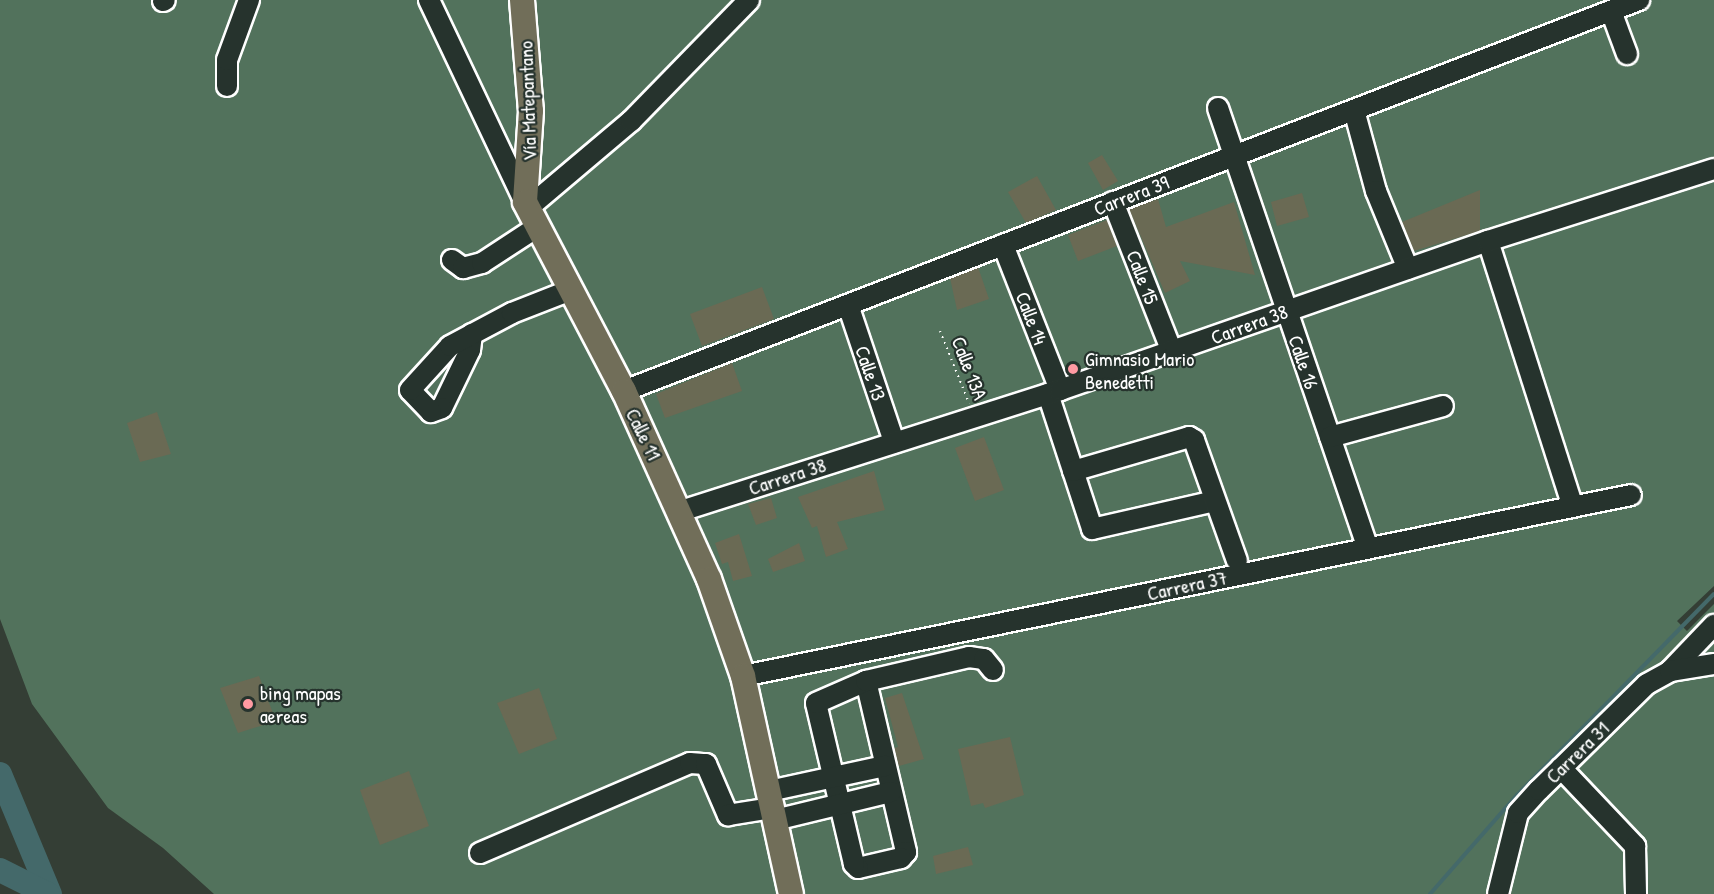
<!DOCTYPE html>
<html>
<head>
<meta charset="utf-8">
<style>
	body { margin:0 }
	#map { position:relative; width:1714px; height:894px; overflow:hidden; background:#343e35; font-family:"Patrick Hand",sans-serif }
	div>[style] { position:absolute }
	.green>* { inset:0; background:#52725c }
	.stream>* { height:4px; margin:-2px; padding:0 2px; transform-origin:2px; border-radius:2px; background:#44696a }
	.river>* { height:24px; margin:-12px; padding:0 12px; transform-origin:12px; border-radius:12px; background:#44696a }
	.building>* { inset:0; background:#6a6a54 }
	.path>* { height:2px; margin-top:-1px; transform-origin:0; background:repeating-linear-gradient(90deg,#fff 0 1.5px,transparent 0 6px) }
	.roads { filter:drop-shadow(2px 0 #fff) drop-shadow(-2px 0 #fff) drop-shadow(0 2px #fff) drop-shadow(0 -2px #fff) }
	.minor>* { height:20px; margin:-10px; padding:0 10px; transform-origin:10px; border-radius:10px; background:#26332d }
	.major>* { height:24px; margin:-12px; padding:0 12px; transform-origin:12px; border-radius:12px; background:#716e59 }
	.dots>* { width:16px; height:16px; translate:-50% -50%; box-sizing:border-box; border:3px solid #26332d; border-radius:50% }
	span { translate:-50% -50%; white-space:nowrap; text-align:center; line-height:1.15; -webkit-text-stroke:4.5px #26332d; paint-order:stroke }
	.street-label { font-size:20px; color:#fff }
	.poi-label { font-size:20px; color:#fff }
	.left { translate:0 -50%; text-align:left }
</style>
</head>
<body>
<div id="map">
	<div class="green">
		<i style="clip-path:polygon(0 0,1714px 0,1714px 586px,1677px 621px,1687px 631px,1714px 604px,1714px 894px,214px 894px,163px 848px,108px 808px,32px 704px,0 619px)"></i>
	</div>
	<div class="stream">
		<i style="left:1430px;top:894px;width:132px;rotate:-48.7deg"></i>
		<i style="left:1517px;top:795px;width:281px;rotate:-45.6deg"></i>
	</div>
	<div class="river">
		<i style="left:0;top:774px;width:130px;rotate:67.4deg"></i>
		<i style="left:0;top:870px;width:54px;rotate:26.6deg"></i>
	</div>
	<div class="building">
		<i style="clip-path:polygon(1102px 155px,1118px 181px,1103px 190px,1088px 163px)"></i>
		<i style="clip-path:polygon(1037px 176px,1056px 210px,1026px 223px,1008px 192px)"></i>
		<i style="clip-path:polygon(1480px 190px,1480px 231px,1414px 251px,1402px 222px)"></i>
		<i style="clip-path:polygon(1302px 193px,1309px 217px,1277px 226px,1271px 202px)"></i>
		<i style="clip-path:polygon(1158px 199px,1166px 227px,1234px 202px,1255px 275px,1180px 261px,1190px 281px,1165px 293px,1129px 209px)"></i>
		<i style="clip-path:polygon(1107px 220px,1117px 246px,1078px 261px,1068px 235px)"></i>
		<i style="clip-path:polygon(978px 267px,989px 299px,957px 310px,950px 278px)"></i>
		<i style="clip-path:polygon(762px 287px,774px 319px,702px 346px,690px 314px)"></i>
		<i style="clip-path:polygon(732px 363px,742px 391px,665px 418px,656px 394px)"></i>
		<i style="clip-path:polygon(157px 412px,171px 454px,140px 462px,127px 423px)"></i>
		<i style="clip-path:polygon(984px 437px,1004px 490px,975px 501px,955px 448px)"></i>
		<i style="clip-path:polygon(874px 471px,885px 510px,837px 522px,848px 549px,826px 557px,817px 526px,812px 528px,798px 497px)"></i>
		<i style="clip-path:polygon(771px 498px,777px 518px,756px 525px,748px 504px)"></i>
		<i style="clip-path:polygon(739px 534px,752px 576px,733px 581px,728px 562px,722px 564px,715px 543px)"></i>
		<i style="clip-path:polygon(799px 543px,805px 561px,773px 572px,768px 559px)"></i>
		<i style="clip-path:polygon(259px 676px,276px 721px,238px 733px,220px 688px)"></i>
		<i style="clip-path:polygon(539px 688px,557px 739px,519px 754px,497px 703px)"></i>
		<i style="clip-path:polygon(902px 693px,924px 759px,899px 766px,894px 748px,898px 747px,885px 698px)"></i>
		<i style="clip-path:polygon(1010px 737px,1024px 795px,985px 808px,983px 803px,971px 806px,958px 749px)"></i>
		<i style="clip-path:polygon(409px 771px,429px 826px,380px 845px,360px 790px)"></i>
		<i style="clip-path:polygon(968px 847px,973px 865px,936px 874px,933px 856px)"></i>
	</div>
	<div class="path">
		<i style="left:940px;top:331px;width:78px;rotate:68.1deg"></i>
	</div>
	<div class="roads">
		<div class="minor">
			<i style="left:429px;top:0;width:224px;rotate:64.6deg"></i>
			<i style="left:163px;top:1px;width:2px;rotate:-27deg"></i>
			<i style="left:1611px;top:11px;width:46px;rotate:69.6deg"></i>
			<i style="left:227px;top:86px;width:26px;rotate:-90deg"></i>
			<i style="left:227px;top:60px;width:64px;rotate:-69.9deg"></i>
			<i style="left:1218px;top:108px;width:465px;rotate:71.2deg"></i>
			<i style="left:1354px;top:110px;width:84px;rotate:74.8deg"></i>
			<i style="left:1376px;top:191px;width:84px;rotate:67.7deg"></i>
			<i style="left:1113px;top:202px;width:161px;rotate:68.5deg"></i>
			<i style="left:528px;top:208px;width:135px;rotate:-40.2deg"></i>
			<i style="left:631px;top:121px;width:169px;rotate:-45.7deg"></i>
			<i style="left:1488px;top:241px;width:279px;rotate:72.3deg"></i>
			<i style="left:1003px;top:245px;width:156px;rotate:68.5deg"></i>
			<i style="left:452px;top:260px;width:14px;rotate:36deg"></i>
			<i style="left:463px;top:268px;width:20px;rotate:-15deg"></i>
			<i style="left:482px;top:263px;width:66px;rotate:-33.2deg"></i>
			<i style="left:848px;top:305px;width:145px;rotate:71.4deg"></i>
			<i style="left:472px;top:334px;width:16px;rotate:97deg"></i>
			<i style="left:470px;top:350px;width:64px;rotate:115.8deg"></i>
			<i style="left:442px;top:408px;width:12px;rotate:160deg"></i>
			<i style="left:431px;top:412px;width:30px;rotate:-134deg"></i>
			<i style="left:410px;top:390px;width:59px;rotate:-47.7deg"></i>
			<i style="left:450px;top:346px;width:70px;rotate:-28deg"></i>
			<i style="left:512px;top:313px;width:60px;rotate:-21.4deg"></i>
			<i style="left:624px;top:391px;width:1088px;rotate:-21.07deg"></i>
			<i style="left:1048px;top:394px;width:142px;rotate:71.9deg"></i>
			<i style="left:1092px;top:529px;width:126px;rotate:-12.8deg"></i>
			<i style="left:1330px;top:437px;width:117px;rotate:-15.3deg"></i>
			<i style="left:1073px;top:471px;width:121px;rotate:-16.3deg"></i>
			<i style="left:1189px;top:437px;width:6px;rotate:31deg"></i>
			<i style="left:1194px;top:440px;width:128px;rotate:70.4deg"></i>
			<i style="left:681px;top:511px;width:398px;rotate:-17.7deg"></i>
			<i style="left:1060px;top:390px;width:453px;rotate:-19.2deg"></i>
			<i style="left:1488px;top:241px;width:237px;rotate:-17.7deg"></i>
			<i style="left:1670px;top:671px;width:64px;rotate:-46.3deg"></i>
			<i style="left:743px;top:676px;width:906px;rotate:-11.52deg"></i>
			<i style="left:866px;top:681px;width:176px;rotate:76.8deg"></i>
			<i style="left:906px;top:852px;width:8px;rotate:130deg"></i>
			<i style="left:901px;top:858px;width:44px;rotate:166.9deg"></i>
			<i style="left:858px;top:868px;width:6px;rotate:-135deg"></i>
			<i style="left:854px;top:864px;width:165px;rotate:-103.3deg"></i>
			<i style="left:816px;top:703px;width:55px;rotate:-23.7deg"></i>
			<i style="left:866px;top:681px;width:106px;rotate:-13.1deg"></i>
			<i style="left:969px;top:657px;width:15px;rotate:8deg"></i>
			<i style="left:984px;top:659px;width:14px;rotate:51deg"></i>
			<i style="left:1561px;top:768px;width:108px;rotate:46.5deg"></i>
			<i style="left:1635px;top:846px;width:48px;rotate:88.8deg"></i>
			<i style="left:769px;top:791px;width:119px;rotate:-12.2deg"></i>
			<i style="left:775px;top:820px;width:119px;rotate:-13.6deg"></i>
			<i style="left:480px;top:853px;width:228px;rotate:-23.2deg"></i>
			<i style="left:690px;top:763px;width:16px;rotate:4deg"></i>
			<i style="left:706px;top:764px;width:56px;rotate:66.7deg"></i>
			<i style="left:728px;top:815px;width:45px;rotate:-9deg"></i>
			<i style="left:1498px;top:894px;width:83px;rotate:-76.1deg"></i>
			<i style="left:1518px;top:813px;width:31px;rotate:-48deg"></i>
			<i style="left:1539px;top:790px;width:151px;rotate:-44.5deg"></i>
			<i style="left:1647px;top:684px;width:26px;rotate:-29deg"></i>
			<i style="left:1670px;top:671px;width:45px;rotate:-9deg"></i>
		</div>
		<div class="major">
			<i style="left:522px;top:0;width:111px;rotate:85.4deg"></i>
			<i style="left:531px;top:111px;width:91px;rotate:93.8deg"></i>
			<i style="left:525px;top:202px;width:213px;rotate:62.4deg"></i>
			<i style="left:624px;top:391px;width:206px;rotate:65.7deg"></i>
			<i style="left:709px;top:579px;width:103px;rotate:70.7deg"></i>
			<i style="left:743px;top:676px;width:223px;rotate:77.6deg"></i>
		</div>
	</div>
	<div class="dots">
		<i style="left:1073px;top:369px;background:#ff9aa2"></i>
		<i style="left:248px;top:704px;background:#ff9aa2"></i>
	</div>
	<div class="street-label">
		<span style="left:527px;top:101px;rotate:-92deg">Vía Matepantano</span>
		<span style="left:1131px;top:195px;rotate:-21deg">Carrera 39</span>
		<span style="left:1143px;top:277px;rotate:69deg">Calle 15</span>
		<span style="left:1032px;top:318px;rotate:69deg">Calle 14</span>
		<span style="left:1249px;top:324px;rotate:-20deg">Carrera 38</span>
		<span style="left:1304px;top:362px;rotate:71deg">Calle 16</span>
		<span style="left:970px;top:368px;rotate:69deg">Calle 13A</span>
		<span style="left:871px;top:373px;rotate:71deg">Calle 13</span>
		<span style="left:644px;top:434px;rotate:64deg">Calle 11</span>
		<span style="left:787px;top:476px;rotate:-18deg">Carrera 38</span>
		<span style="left:1187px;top:585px;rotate:-12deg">Carrera 37</span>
		<span style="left:1577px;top:752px;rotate:-44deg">Carrera 31</span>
	</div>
	<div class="poi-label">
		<span class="left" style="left:1085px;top:370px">Gimnasio Mario<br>Benedetti</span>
		<span class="left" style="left:260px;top:704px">bing mapas<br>aereas</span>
	</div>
</div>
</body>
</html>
